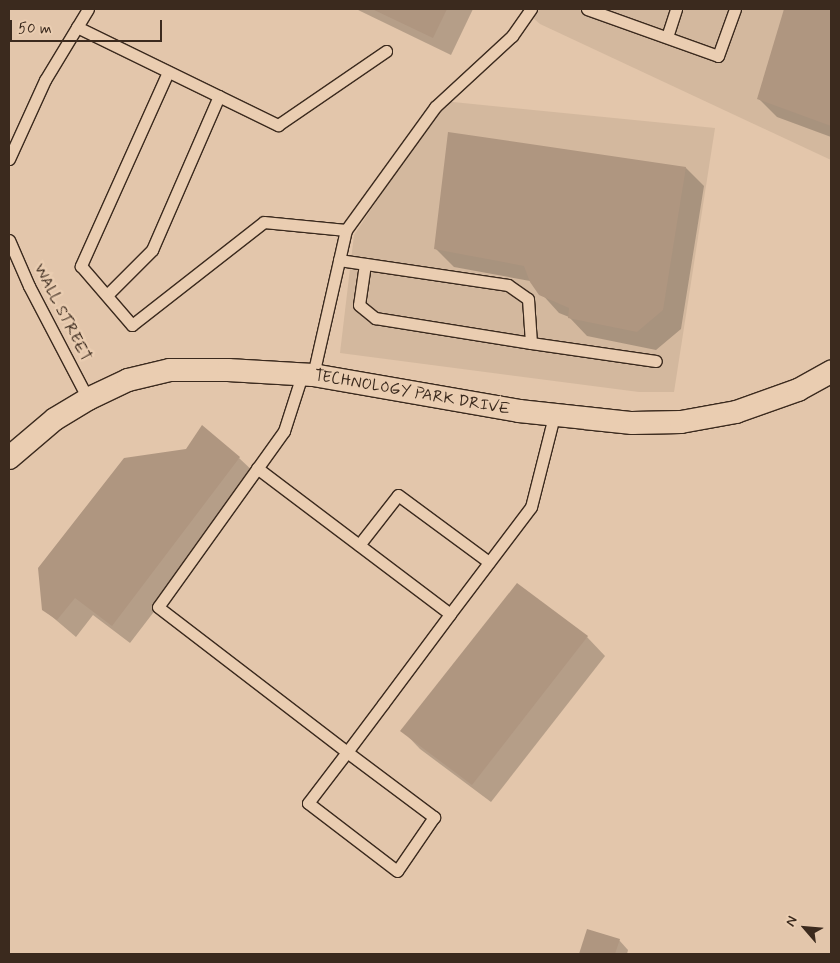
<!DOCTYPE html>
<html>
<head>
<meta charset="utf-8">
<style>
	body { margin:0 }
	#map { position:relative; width:840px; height:963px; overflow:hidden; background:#e3c6ab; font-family:Mynerve,sans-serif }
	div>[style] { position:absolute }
	.built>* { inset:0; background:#d3b89e }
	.shadow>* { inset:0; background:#0003 }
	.building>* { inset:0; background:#af9680 }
	.roads { filter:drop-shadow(1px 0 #3b2a1e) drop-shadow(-1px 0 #3b2a1e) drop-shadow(0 1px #3b2a1e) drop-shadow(0 -1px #3b2a1e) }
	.service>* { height:11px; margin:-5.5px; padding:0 5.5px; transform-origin:5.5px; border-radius:5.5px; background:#eacdb1 }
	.minor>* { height:22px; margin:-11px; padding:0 11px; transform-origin:11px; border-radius:11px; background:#eacdb1 }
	span { translate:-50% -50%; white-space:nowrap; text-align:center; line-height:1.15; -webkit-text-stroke:5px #eacdb1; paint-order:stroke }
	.street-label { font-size:16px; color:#3b2a1e }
	.frame { position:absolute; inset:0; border:10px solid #3b2a1e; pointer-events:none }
	.north { position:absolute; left:780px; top:903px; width:50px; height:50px; -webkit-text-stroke:4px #eacdb1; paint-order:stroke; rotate:297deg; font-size:14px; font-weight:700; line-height:20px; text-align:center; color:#3b2a1e }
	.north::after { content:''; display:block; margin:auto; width:18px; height:22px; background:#3b2a1e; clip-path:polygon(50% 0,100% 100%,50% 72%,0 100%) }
	.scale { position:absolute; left:10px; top:20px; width:152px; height:22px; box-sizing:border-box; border:2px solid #3b2a1e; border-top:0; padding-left:6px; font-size:15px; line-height:18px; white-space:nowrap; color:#3b2a1e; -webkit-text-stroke:4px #eacdb1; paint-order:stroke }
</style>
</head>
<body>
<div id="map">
	<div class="built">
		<i style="clip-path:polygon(523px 9px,831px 9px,831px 160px,540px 24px)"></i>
		<i style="clip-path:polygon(443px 101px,715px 128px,674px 392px,639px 392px,340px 353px,354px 235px)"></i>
	</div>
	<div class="shadow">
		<i style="clip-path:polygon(356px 9px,473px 9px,451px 55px)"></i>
		<i style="clip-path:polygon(785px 9px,831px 9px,831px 137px,777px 117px,758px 98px)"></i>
		<i style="clip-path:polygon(686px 168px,704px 186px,681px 329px,656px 350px,587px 336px,569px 317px,559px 313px,530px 281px,454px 267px,435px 248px)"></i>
		<i style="clip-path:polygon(239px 458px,258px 476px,130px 643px,93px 615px,76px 637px,43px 609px)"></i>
		<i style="clip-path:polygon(587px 637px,605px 656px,491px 802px,420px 749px,402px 730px)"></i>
		<i style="clip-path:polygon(588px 930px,619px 940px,628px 950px,627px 954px,580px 954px)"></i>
	</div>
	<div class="building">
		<i style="clip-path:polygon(372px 9px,447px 9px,433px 38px)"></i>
		<i style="clip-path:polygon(784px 9px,831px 9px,831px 126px,757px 99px)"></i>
		<i style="clip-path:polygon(448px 132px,686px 167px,663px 310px,637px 332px,568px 318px,569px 308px,539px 295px,530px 282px,524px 266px,434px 249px)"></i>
		<i style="clip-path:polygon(202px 425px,240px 457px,112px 626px,75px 598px,57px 620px,42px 610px,38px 568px,124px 458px,186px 449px)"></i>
		<i style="clip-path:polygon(517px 583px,588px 636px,472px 785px,400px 731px)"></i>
		<i style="clip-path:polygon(587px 929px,620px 939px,615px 954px,579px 954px)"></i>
	</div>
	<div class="roads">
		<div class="service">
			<i style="left:587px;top:9px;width:139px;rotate:19.7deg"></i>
			<i style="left:718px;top:56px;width:50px;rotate:-70.1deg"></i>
			<i style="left:77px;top:27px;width:224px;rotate:26deg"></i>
			<i style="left:278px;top:125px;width:131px;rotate:-34.4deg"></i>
			<i style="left:667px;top:37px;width:29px;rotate:-72deg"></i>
			<i style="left:168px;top:72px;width:213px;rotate:114.2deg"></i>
			<i style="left:81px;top:266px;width:78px;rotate:49.2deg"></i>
			<i style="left:132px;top:325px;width:167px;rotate:-38deg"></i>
			<i style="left:264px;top:222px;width:82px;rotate:5.6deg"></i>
			<i style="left:9px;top:159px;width:87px;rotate:-65.5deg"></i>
			<i style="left:45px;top:80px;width:83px;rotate:-58.8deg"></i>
			<i style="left:9px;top:240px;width:50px;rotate:66.5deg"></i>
			<i style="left:29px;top:286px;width:127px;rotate:62.4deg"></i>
			<i style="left:339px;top:260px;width:171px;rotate:8.4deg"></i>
			<i style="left:508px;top:285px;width:24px;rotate:35deg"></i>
			<i style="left:528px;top:299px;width:44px;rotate:86.1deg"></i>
			<i style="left:531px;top:343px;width:126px;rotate:8.2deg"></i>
			<i style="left:365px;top:264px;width:41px;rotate:98.3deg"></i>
			<i style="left:359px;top:305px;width:21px;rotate:39deg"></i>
			<i style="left:375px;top:318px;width:158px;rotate:9.1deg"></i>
			<i style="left:107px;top:295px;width:64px;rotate:-45deg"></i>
			<i style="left:152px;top:250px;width:168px;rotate:-66.5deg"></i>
			<i style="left:302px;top:375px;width:59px;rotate:107.8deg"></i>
			<i style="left:284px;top:431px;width:216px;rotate:125.6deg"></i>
			<i style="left:158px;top:607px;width:238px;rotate:37.5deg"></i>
			<i style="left:347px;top:752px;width:109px;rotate:36.8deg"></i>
			<i style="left:434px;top:817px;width:65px;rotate:124.4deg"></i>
			<i style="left:397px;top:871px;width:112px;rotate:-142.6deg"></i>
			<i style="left:308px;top:803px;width:64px;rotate:-52.6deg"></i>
			<i style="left:347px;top:752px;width:60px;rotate:-53.1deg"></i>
			<i style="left:383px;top:704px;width:112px;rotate:-53.3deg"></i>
			<i style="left:450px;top:614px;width:134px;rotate:-52.9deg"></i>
			<i style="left:531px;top:507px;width:94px;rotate:-75.8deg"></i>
			<i style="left:313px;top:375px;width:149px;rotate:-77.2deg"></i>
			<i style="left:346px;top:230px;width:152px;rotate:-54.1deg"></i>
			<i style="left:435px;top:107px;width:105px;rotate:-42.7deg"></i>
			<i style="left:512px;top:36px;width:33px;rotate:-55deg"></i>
			<i style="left:257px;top:468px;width:242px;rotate:37.1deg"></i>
			<i style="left:359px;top:545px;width:63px;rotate:-52deg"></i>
			<i style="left:398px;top:495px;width:113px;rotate:36.4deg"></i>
		</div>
		<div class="minor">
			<i style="left:9px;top:458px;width:60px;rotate:-40.3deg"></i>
			<i style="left:55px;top:419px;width:39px;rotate:-31deg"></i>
			<i style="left:88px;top:399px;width:44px;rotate:-25.4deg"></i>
			<i style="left:128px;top:380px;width:43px;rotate:-13.4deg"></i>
			<i style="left:170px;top:370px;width:58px"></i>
			<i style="left:228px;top:370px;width:85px;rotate:3.4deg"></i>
			<i style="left:313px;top:375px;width:209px;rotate:9.9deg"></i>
			<i style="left:519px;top:411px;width:114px;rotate:6.1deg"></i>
			<i style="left:632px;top:423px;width:49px;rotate:-1.2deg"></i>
			<i style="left:681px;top:422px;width:56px;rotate:-10.3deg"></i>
			<i style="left:736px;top:412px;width:66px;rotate:-19.5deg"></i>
			<i style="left:798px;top:390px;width:38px;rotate:-29deg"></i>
		</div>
	</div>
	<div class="street-label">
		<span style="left:62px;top:313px;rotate:63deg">WALL STREET</span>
		<span style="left:412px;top:393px;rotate:10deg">TECHNOLOGY PARK DRIVE</span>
	</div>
	<div class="frame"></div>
	<div class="north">N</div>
	<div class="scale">50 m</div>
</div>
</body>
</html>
